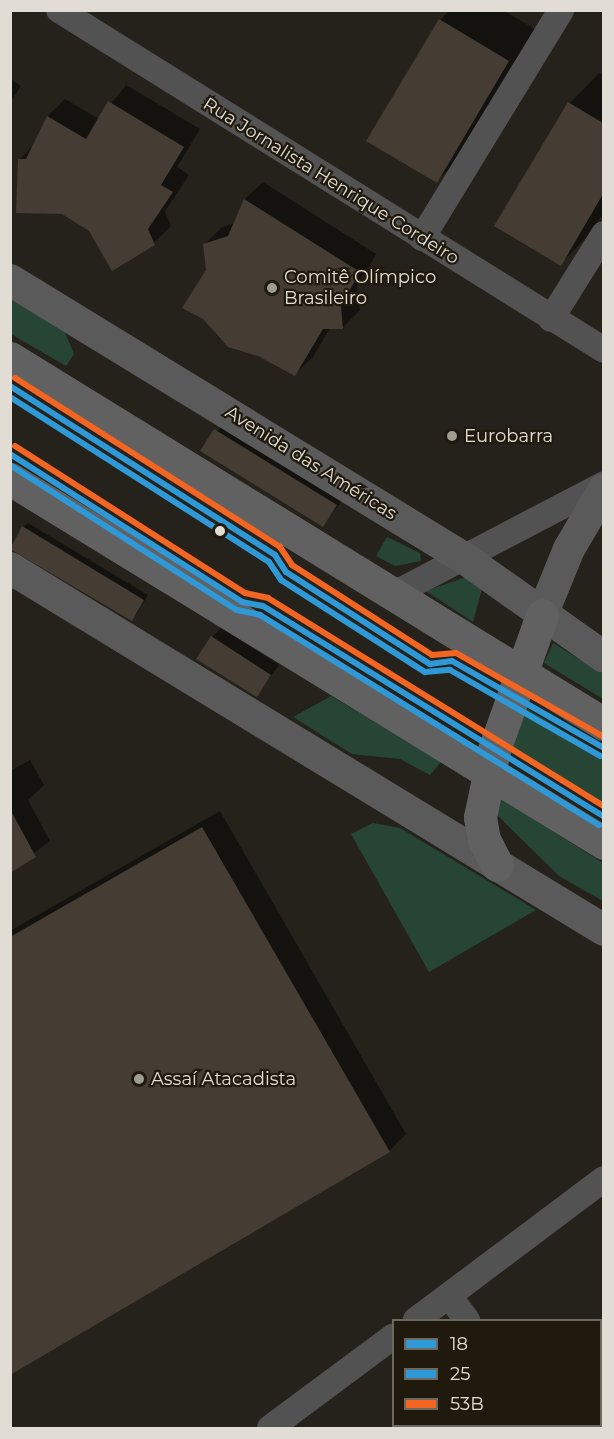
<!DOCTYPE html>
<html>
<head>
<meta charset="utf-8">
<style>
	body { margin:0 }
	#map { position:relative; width:614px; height:1439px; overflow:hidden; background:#25221b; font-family:Montserrat,sans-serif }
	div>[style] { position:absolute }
	.green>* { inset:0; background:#274535 }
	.shadow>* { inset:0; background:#0007 }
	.building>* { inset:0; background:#453d33 }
	.minor>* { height:26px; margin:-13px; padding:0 13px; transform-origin:13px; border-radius:13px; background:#525253 }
	.major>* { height:32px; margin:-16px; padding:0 16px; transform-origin:16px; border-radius:16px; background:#5b5a5b }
	.highway>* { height:33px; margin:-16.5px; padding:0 16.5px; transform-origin:16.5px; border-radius:16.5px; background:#616161 }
	.bus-1>* { height:6px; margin:-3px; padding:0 3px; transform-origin:3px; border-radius:3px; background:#2e99d6 }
	.bus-2>* { height:6px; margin:-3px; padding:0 3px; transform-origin:3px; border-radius:3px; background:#2e99d6 }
	.bus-3>* { height:6px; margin:-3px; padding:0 3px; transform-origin:3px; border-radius:3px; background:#f26522 }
	.dots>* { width:16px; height:16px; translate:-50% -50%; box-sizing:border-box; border:3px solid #201a0e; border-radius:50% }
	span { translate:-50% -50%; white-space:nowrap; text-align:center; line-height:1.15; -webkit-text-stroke:4.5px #201a0e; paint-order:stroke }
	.street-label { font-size:18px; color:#e1ddd5 }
	.poi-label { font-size:18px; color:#e1ddd5 }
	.left { translate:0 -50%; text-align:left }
	.frame { position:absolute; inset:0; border:12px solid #e1ddd5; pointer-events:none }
	.legend { position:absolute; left:392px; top:1319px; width:210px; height:108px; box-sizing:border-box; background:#201a0e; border:2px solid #6d685e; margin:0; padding:8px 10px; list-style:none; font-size:18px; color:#e1ddd5 }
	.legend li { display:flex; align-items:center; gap:12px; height:30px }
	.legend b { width:30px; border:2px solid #6d685e }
</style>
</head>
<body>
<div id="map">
	<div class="green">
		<i style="clip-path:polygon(11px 298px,64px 330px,74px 354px,66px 366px,11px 334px)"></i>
		<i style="clip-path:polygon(387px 537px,420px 553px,421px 561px,395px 566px,376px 556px)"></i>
		<i style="clip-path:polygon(466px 577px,482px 589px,473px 622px,426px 591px)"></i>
		<i style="clip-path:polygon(553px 643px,603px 674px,603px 699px,544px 663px)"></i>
		<i style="clip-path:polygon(331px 696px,441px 762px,430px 775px,400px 759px,352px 754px,293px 717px)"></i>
		<i style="clip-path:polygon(526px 708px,603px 755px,603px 807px,509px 752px)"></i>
		<i style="clip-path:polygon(497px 796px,603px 863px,603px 901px,559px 876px,492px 810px)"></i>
		<i style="clip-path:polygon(373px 823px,400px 828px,536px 910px,429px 972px,351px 834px)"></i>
	</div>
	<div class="shadow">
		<i style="clip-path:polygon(450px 10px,503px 10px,538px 31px,466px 151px,437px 181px,440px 20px)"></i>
		<i style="clip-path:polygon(599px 73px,604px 75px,604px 212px,590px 234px,560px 264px,496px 226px,570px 103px)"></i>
		<i style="clip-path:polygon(10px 79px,21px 86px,10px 103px)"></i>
		<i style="clip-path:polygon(126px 85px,200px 129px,177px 167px,189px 175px,165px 211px,171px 226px,154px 243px,91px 230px,20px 159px,35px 144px,48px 116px,65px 99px,99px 119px)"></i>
		<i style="clip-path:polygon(263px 182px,376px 254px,357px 286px,360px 310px,342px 328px,330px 328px,313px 357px,295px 374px,259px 354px,237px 350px,219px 338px,204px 318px,208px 271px,204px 245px,222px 227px,235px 223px,245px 199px)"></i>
		<i style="clip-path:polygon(229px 416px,350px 491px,323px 525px,202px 451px)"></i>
		<i style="clip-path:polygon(28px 523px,148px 595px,136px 615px,131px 619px,23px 527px)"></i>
		<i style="clip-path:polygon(221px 628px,279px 665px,257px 695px,212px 637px)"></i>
		<i style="clip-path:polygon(30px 760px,44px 785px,28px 800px,50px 841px,10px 871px,10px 771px)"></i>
		<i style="clip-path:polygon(220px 811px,406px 1134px,389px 1151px,10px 1374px,10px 931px)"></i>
	</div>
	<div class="building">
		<i style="clip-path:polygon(439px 19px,509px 61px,437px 183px,366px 141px)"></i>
		<i style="clip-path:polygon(108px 101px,184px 147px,161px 185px,173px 192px,148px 229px,155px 245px,112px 271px,89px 231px,62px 214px,16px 213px,18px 159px,26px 159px,47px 116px,86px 139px)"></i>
		<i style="clip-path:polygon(568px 102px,603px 123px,603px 194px,561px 266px,494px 226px)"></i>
		<i style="clip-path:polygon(244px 199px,360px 272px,341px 305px,343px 329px,323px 329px,295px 376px,258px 356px,228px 347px,203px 319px,182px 308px,206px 270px,203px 244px,228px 236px)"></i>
		<i style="clip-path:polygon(214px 429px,337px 505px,323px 527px,200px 451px)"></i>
		<i style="clip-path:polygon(22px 526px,144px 600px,132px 621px,10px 549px)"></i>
		<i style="clip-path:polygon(211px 636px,271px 675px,257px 697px,196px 659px)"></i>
		<i style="clip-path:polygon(10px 809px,36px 857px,10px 873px)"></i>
		<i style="clip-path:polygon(202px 827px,390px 1152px,10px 1375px,10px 937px)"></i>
	</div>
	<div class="minor">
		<i style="left:59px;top:10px;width:642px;rotate:31.96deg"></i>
		<i style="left:422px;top:238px;width:267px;rotate:-58.6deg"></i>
		<i style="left:551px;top:319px;width:100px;rotate:-58.1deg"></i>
		<i style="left:394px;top:594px;width:237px;rotate:-27.6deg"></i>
		<i style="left:449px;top:1296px;width:30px;rotate:53deg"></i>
		<i style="left:416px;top:1320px;width:235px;rotate:-36.9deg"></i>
		<i style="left:545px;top:1426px;width:3px;rotate:45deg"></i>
		<i style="left:270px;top:1428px;width:154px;rotate:-36.6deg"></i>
		<i style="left:519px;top:1428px;width:2px;rotate:-90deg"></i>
	</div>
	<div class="major">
		<i style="left:10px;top:280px;width:532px;rotate:31.48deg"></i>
		<i style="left:464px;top:558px;width:171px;rotate:35.3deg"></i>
		<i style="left:10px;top:568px;width:696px;rotate:31.36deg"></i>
		<i style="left:542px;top:615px;width:71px;rotate:-67.8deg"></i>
		<i style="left:569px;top:549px;width:69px;rotate:-59.7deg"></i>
	</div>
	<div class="highway">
		<i style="left:10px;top:358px;width:698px;rotate:31.64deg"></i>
		<i style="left:10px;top:479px;width:697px;rotate:31.5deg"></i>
		<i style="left:497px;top:865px;width:28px;rotate:-117deg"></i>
		<i style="left:484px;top:840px;width:23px;rotate:-100deg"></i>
		<i style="left:480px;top:817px;width:68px;rotate:-78.2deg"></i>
		<i style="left:494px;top:750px;width:143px;rotate:-70.4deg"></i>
	</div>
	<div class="bus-1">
		<i style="left:10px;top:386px;width:314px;rotate:32.5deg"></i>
		<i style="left:275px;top:555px;width:20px;rotate:57deg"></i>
		<i style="left:286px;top:572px;width:171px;rotate:32.6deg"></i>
		<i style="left:430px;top:664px;width:22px;rotate:-8deg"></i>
		<i style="left:452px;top:661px;width:175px;rotate:29.8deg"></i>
		<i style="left:10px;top:454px;width:275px;rotate:32.5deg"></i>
		<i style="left:242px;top:602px;width:21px;rotate:11deg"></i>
		<i style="left:263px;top:606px;width:401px;rotate:31.7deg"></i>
	</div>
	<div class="bus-2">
		<i style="left:10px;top:397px;width:307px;rotate:32.5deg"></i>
		<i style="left:269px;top:562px;width:22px;rotate:56deg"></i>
		<i style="left:281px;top:580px;width:171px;rotate:32.6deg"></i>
		<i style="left:425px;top:672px;width:25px;rotate:-5deg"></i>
		<i style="left:450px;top:670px;width:173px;rotate:29.8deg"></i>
		<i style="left:10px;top:465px;width:269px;rotate:32.6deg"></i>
		<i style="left:237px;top:610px;width:24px;rotate:12deg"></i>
		<i style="left:260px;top:615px;width:399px;rotate:31.8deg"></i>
	</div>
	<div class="bus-3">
		<i style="left:15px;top:378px;width:314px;rotate:32.5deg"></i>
		<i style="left:280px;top:547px;width:22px;rotate:56deg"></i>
		<i style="left:292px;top:565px;width:166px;rotate:32.7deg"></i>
		<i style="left:432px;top:655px;width:24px;rotate:-5deg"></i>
		<i style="left:456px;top:653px;width:170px;rotate:29.6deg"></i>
		<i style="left:15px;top:446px;width:273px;rotate:32.6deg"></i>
		<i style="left:245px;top:593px;width:24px;rotate:12deg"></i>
		<i style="left:268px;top:598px;width:395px;rotate:31.8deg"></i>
	</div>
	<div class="dots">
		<i style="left:272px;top:288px;background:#9f9c94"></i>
		<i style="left:452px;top:436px;background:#9f9c94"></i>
		<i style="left:220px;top:531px;background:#e1ddd5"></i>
		<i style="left:139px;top:1079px;background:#9f9c94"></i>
	</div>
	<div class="street-label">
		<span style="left:331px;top:181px;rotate:32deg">Rua Jornalista Henrique Cordeiro</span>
		<span style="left:311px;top:463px;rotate:32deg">Avenida das Américas</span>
	</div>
	<div class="poi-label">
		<span class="left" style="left:284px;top:288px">Comitê Olímpico<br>Brasileiro</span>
		<span class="left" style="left:464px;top:436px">Eurobarra</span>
		<span class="left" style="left:151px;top:1079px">Assaí Atacadista</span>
	</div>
	<div class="frame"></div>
	<ul class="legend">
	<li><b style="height:8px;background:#2e99d6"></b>18</li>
	<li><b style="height:8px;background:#2e99d6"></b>25</li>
	<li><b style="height:8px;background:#f26522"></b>53B</li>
	</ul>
</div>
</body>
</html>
